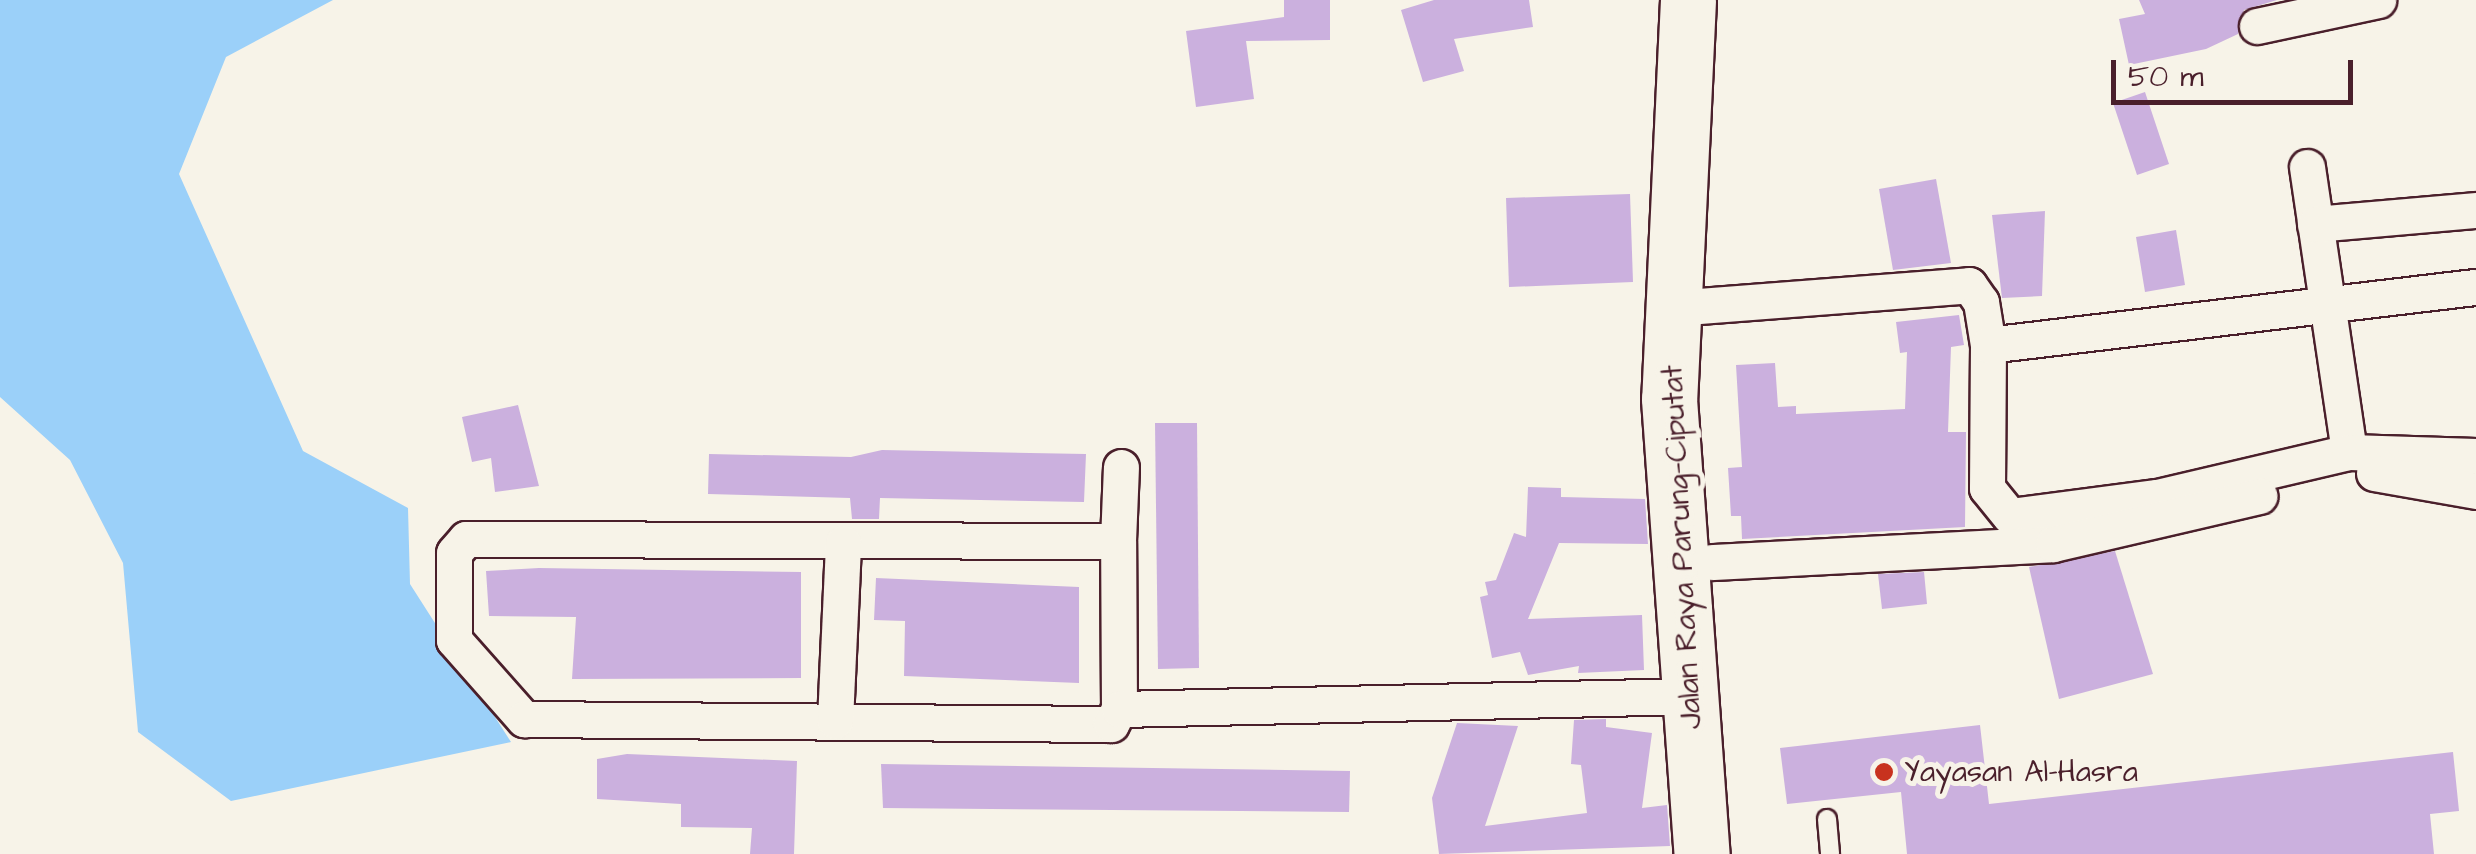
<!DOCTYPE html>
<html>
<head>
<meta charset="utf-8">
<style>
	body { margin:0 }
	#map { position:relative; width:2476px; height:854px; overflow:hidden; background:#f7f3e8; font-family:"Architects Daughter",sans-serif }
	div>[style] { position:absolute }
	.water>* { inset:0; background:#9bd0f9 }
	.building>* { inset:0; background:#cbb0de }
	.roads { filter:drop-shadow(2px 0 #4a1f2b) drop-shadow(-2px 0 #4a1f2b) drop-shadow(0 2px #4a1f2b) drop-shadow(0 -2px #4a1f2b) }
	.lane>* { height:18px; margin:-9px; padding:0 9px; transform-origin:9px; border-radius:9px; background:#f7f3e8 }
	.street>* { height:35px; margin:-17.5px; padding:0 17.5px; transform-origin:17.5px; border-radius:17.5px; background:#f7f3e8 }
	.highway>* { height:55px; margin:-27.5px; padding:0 27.5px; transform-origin:27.5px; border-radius:27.5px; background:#f7f3e8 }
	.dots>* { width:28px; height:28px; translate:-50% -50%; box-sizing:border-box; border:5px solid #f7f3e8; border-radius:50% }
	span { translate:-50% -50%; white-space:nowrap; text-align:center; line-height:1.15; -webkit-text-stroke:10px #f7f3e8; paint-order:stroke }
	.street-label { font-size:30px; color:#4a1f2b }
	.poi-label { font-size:30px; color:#4a1f2b }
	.left { translate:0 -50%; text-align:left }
	.scale { position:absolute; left:2111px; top:60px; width:242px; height:45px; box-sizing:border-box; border:5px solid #4a1f2b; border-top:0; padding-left:12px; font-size:30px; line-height:35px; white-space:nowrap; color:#4a1f2b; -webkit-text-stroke:8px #f7f3e8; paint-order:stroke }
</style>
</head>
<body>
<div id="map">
	<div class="water">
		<i style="clip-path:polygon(0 0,333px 0,226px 57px,179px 174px,303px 451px,408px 508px,410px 584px,511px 742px,231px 801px,138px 732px,123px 563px,70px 460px,0 397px)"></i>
	</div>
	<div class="building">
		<i style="clip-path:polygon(1284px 0,1330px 0,1330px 40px,1246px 41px,1254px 99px,1196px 107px,1186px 31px,1284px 17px)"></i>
		<i style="clip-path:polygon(1434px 0,1529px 0,1533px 27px,1454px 39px,1464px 71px,1423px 82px,1401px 10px)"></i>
		<i style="clip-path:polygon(2139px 0,2277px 0,2244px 10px,2238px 34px,2206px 49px,2129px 65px,2119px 19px,2145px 14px)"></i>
		<i style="clip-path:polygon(2145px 92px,2169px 164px,2137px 175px,2113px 103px)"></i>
		<i style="clip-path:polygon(1936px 179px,1951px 263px,1893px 270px,1879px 189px)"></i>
		<i style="clip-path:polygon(1630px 194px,1633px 282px,1509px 287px,1506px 198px)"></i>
		<i style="clip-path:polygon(2045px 211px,2042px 296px,2002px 298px,1992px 215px)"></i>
		<i style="clip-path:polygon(2176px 230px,2185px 285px,2145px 292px,2136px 237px)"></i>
		<i style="clip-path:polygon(1959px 315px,1964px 345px,1951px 347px,1948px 432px,1966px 432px,1965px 527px,1742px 539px,1741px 516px,1731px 516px,1728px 468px,1742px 467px,1736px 365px,1775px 363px,1778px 407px,1796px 406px,1796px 414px,1905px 409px,1907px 352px,1900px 353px,1896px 322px)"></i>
		<i style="clip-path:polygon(518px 405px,539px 486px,495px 492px,491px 458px,472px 462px,462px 417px)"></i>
		<i style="clip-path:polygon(1155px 423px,1197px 423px,1199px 668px,1158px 669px)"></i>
		<i style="clip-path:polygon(882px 450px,1086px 454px,1084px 502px,880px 498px,879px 519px,852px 519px,850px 498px,708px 494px,709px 454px,851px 457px)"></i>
		<i style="clip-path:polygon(1528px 487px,1561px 488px,1561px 497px,1645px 499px,1648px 544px,1559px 543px,1528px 619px,1642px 615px,1644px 670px,1578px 673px,1579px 666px,1528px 675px,1520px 652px,1492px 658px,1480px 597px,1488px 595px,1485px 582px,1496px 580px,1514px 533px,1526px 537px)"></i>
		<i style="clip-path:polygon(2115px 551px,2153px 674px,2059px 699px,2029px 567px)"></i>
		<i style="clip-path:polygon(539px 568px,801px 572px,801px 678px,572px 679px,576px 617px,489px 616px,486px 571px)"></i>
		<i style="clip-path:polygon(1924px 572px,1927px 604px,1882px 609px,1878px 574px)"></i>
		<i style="clip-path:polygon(876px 578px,1079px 587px,1079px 683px,904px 676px,905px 621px,874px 620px)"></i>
		<i style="clip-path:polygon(1606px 719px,1606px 727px,1652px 733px,1642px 808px,1667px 805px,1670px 846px,1439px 854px,1432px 798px,1457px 723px,1518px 726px,1485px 826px,1587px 813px,1581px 765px,1571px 764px,1574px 720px)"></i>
		<i style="clip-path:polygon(1980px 725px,1989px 804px,2453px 752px,2459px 811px,2430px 814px,2434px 854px,1907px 854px,1901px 792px,1787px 804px,1780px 748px)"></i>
		<i style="clip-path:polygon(627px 754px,797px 761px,794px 854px,750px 854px,752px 828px,681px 827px,681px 804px,597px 799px,597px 759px)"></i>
		<i style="clip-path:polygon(881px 764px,1350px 771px,1349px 812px,883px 808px)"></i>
	</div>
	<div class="roads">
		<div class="lane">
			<i style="left:1827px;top:819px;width:35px;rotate:85deg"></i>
		</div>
		<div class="street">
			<i style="left:2257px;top:26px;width:124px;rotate:-12.1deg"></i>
			<i style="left:2307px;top:167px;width:288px;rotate:81.6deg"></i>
			<i style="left:2315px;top:224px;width:162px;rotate:-5deg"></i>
			<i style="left:1673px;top:308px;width:297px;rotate:-4.4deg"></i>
			<i style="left:1969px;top:285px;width:21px;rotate:55deg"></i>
			<i style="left:1981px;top:302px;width:44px;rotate:80.8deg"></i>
			<i style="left:1988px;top:345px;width:143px;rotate:90.4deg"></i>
			<i style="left:1987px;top:488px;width:36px;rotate:51deg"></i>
			<i style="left:2010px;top:516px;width:148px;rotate:-7.4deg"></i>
			<i style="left:2157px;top:497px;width:197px;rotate:-13.2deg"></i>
			<i style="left:2349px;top:452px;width:127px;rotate:1.8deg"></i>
			<i style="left:1988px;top:345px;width:491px;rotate:-6.8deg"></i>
			<i style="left:2374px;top:473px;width:104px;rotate:10deg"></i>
			<i style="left:1118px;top:541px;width:74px;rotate:-87.7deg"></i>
			<i style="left:1712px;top:562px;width:341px;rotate:-3deg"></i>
			<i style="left:2053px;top:544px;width:212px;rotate:-13.1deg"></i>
			<i style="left:1119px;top:709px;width:168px;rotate:-90.3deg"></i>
			<i style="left:1118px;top:541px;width:652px;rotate:-179.82deg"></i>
			<i style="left:466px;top:539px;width:18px;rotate:131deg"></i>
			<i style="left:454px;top:553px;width:87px;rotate:90deg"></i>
			<i style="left:454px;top:640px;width:106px;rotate:48.5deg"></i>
			<i style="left:524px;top:719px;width:587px;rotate:0.49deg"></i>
			<i style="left:1111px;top:724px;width:17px;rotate:-62deg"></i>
			<i style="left:1119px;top:709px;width:571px;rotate:-1.3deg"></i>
			<i style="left:835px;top:721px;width:178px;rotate:-87.4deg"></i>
		</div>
		<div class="highway">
			<i style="left:1688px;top:0;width:399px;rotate:92.7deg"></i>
			<i style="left:1669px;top:399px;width:456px;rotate:85.9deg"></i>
		</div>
	</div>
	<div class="dots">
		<i style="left:1884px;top:772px;background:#c8321e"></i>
	</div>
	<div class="street-label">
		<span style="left:1682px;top:547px;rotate:-93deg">Jalan Raya Parung—Ciputat</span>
	</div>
	<div class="poi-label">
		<span class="left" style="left:1904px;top:772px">Yayasan Al-Hasra</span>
	</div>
	<div class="scale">50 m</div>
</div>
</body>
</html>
